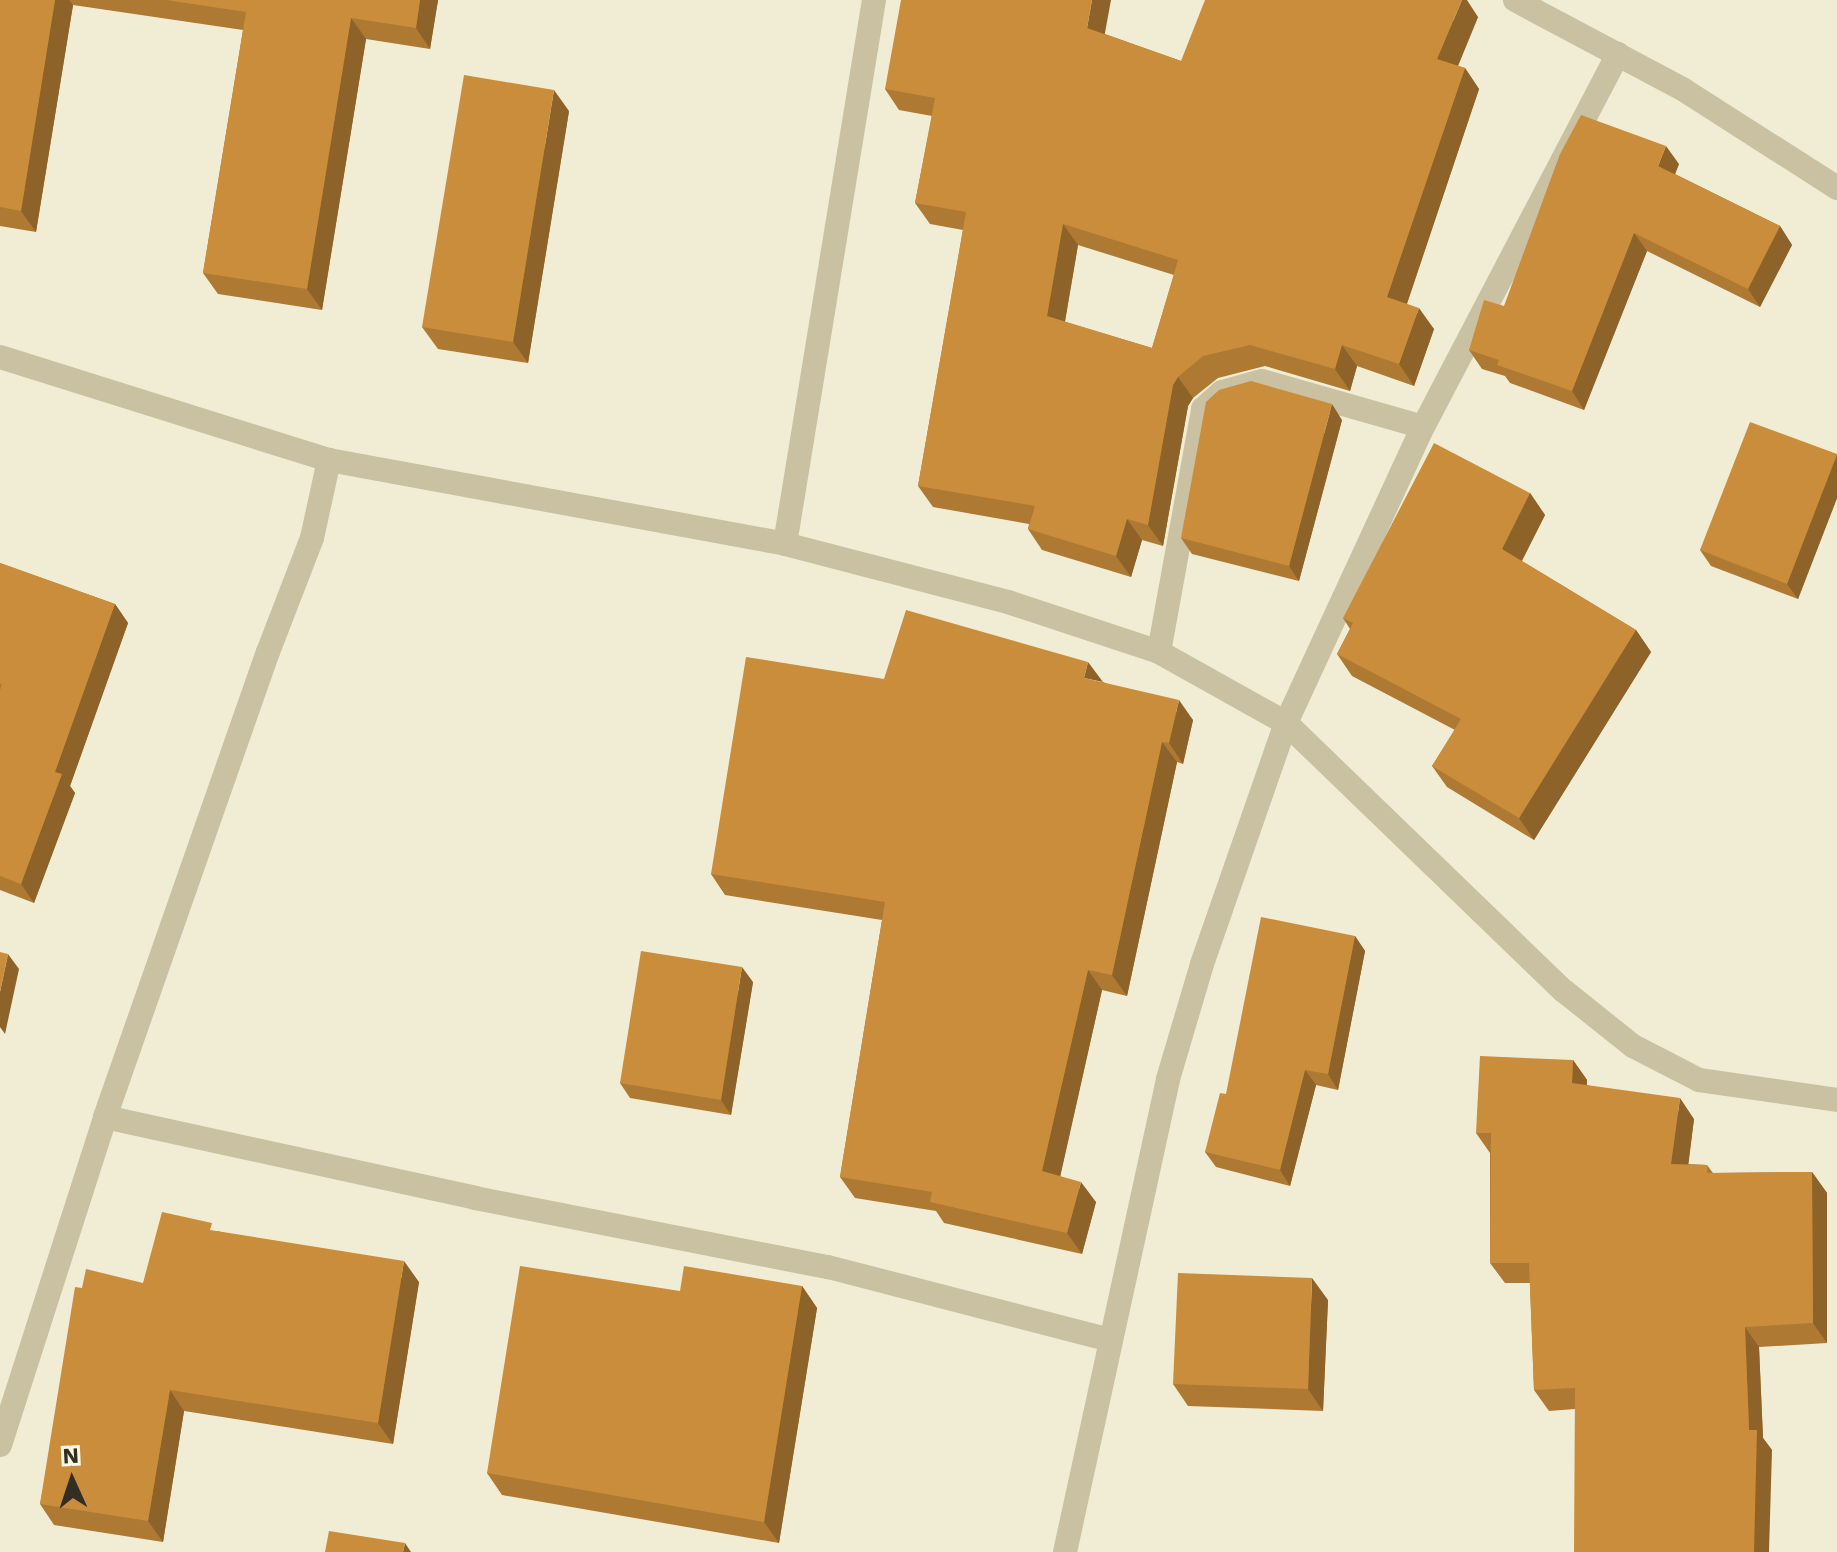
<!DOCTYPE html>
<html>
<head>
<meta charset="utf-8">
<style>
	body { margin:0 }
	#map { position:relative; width:1837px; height:1552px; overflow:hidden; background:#f1edd5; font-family:"Work Sans",sans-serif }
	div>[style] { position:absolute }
	.minor>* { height:24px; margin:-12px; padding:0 12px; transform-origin:12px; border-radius:12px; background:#c9c1a2 }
	.wall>* { inset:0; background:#ae7933 }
	.shaded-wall>* { inset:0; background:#8d6329 }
	.building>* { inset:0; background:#ca8d3b }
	span { translate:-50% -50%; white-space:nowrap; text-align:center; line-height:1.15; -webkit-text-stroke:6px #f9f6e2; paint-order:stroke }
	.north { position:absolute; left:32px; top:1440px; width:80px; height:80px; -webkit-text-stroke:6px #f9f6e2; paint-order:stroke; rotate:357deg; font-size:22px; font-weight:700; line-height:32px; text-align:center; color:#332e24 }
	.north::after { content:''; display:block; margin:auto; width:28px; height:36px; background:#332e24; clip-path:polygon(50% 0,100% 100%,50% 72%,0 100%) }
</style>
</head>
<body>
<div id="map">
	<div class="minor">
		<i style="left:1515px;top:0;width:191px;rotate:28deg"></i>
		<i style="left:1684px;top:90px;width:182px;rotate:32.6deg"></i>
		<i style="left:0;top:357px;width:345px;rotate:17.4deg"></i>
		<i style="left:329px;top:460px;width:464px;rotate:10.4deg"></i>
		<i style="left:785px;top:544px;width:230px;rotate:14.6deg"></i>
		<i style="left:1008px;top:602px;width:159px;rotate:18.3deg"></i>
		<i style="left:1159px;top:652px;width:145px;rotate:29.2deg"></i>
		<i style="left:1286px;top:723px;width:386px;rotate:44deg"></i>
		<i style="left:1564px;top:991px;width:88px;rotate:38.6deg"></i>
		<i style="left:1633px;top:1046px;width:74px;rotate:27.3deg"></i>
		<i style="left:1699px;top:1080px;width:139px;rotate:8.2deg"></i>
		<i style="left:785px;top:544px;width:551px;rotate:-80.71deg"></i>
		<i style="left:1159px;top:652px;width:247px;rotate:-79.7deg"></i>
		<i style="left:1203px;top:409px;width:25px;rotate:-42deg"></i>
		<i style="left:1222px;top:392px;width:41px;rotate:-15.4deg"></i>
		<i style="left:1262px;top:381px;width:167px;rotate:15.9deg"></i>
		<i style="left:105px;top:1117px;width:379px;rotate:12.3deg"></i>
		<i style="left:475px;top:1198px;width:360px;rotate:11.1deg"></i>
		<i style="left:828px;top:1267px;width:292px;rotate:14.5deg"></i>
		<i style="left:0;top:1445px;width:344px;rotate:-72.2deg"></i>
		<i style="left:105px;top:1117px;width:493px;rotate:-70.7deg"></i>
		<i style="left:268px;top:652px;width:122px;rotate:-68.9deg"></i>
		<i style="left:312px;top:538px;width:80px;rotate:-77.7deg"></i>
		<i style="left:1065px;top:1552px;width:484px;rotate:-77.7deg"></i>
		<i style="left:1168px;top:1079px;width:120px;rotate:-73.5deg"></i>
		<i style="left:1202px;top:964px;width:255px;rotate:-70.8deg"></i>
		<i style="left:1286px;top:723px;width:326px;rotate:-65.2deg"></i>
		<i style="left:1423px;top:427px;width:421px;rotate:-62.4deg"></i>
	</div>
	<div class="wall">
		<i style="clip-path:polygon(0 0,438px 0,430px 49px,366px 39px,322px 310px,218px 294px,203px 273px,243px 30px,73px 5px,36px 232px,0 226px)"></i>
		<i style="clip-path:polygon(evenodd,1478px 17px,1458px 66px,1465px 68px,1479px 89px,1407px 304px,1434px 329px,1414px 386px,1357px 366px,1350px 391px,1265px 366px,1218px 378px,1193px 398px,1188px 406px,1163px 546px,1142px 540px,1131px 577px,1042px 550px,1028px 529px,1029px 524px,933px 507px,918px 486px,963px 230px,930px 224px,915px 203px,932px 116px,899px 110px,885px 89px,1105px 34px,1181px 61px,1478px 17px,1078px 245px,1174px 275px,1152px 348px,1065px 322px,1078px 245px)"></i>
		<i style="clip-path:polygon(569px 111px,528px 363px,438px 349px,422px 327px)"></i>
		<i style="clip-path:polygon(1679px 164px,1675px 174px,1780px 226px,1792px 245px,1760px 307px,1647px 251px,1584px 410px,1510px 383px,1505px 376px,1482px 369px,1469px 350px,1504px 306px)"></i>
		<i style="clip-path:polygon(1342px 420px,1299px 581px,1192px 554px,1181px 538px)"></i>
		<i style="clip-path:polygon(1837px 454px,1837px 498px,1798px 599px,1711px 566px,1700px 550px)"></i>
		<i style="clip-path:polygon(1530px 493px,1545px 515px,1522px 561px,1636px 630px,1651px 652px,1534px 840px,1447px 787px,1432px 766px,1455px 730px,1352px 676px,1337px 654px,1350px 629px,1343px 618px)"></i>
		<i style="clip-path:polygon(0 563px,115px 604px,128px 623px,70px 786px,75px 793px,34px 903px,0 890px)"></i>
		<i style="clip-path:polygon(884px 679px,1103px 682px,1193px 720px,1183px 764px,1177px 762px,1127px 996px,1102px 990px,1060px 1176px,1096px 1202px,1082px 1254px,944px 1223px,936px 1211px,855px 1198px,840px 1177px,882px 920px,725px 895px,711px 874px)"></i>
		<i style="clip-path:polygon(1355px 936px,1365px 951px,1338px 1090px,1316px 1085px,1290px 1186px,1216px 1167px,1205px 1152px,1226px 1094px)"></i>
		<i style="clip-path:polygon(753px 982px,731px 1115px,630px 1098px,620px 1083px)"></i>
		<i style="clip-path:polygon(1573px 1060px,1587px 1080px,1587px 1085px,1694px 1119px,1688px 1164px,1707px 1165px,1713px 1173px,1812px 1172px,1827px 1193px,1827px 1343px,1759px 1347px,1763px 1438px,1772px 1450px,1575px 1409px,1549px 1411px,1534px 1390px,1530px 1283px,1505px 1283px,1490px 1263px,1490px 1153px,1476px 1133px)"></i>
		<i style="clip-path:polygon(217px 1231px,419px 1282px,393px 1444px,184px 1411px,163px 1542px,54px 1525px,40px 1504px,82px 1288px,143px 1283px)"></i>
		<i style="clip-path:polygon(802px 1286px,817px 1308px,779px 1543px,502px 1495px,487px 1473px)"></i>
		<i style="clip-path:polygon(1328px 1300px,1323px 1411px,1188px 1406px,1173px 1384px)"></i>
	</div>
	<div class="shaded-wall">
		<i style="clip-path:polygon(55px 0,69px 0,73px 5px,36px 232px,21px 211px)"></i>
		<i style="clip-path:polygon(420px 0,438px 0,430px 49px,416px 28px)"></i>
		<i style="clip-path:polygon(1092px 0,1111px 0,1102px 49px,1087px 28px)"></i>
		<i style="clip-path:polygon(1462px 0,1467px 0,1478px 17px,1452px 80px,1437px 59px)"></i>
		<i style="clip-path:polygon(351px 18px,366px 39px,322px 310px,307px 289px)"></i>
		<i style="clip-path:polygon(1465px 68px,1479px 89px,1402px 318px,1387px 297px)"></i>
		<i style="clip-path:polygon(554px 90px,569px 111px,528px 363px,513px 342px)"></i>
		<i style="clip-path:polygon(1666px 146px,1679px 164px,1671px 184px,1658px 166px)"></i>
		<i style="clip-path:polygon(1063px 224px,1078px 245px,1062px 338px,1047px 316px)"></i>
		<i style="clip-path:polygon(1780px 226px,1792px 245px,1760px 307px,1748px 289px)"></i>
		<i style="clip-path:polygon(1634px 233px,1647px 251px,1584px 410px,1572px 391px)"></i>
		<i style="clip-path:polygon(1419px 308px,1434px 329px,1414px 386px,1399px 364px)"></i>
		<i style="clip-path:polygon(1342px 345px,1357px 366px,1350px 391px,1335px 369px)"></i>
		<i style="clip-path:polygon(1178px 377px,1193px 398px,1188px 406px,1163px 546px,1148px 525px,1173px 385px)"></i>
		<i style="clip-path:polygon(1332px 404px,1342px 420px,1299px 581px,1289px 566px)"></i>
		<i style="clip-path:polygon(1837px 455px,1837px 498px,1798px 599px,1787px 584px)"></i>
		<i style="clip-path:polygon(1530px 493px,1545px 515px,1517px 570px,1502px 549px)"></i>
		<i style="clip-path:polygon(1127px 519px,1142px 540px,1131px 577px,1116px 556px)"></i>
		<i style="clip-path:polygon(115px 604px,128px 623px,70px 786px,75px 793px,34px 903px,21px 884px,55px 772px)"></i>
		<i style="clip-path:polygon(1636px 630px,1651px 652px,1534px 840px,1519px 818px)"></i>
		<i style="clip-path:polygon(1088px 662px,1103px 682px,1084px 678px)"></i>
		<i style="clip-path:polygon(1179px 700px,1193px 720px,1183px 764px,1169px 743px)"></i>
		<i style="clip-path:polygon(1162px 742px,1177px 762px,1127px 996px,1112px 975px)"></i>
		<i style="clip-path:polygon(1355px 936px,1365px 951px,1338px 1090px,1328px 1074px)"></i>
		<i style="clip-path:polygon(8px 954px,19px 969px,5px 1034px,0 1027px,0 992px)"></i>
		<i style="clip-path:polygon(742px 967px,753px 982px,731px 1115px,721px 1100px)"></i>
		<i style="clip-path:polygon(1088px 970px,1102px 990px,1057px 1191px,1042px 1171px)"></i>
		<i style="clip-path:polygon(1573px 1060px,1587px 1080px,1586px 1103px,1572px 1083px)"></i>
		<i style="clip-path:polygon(1305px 1070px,1316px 1085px,1290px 1186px,1280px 1170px)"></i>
		<i style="clip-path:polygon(1680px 1098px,1694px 1119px,1686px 1184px,1671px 1164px)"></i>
		<i style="clip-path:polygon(1812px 1172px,1827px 1193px,1827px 1343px,1813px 1323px)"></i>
		<i style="clip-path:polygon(1081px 1182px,1096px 1202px,1082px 1254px,1067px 1233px)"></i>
		<i style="clip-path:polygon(404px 1261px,419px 1282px,393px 1444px,378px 1423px)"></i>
		<i style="clip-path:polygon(1312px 1278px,1328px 1300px,1323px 1411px,1308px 1389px)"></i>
		<i style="clip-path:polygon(802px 1286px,817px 1308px,779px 1543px,764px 1522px)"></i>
		<i style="clip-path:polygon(1745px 1327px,1759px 1347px,1763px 1438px,1772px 1450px,1769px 1552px,1754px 1552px)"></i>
		<i style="clip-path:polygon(170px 1390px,184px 1411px,163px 1542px,148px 1521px)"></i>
		<i style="clip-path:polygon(405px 1543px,411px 1552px,403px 1552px)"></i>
	</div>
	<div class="building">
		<i style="clip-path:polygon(0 0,55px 0,21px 211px,0 207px)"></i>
		<i style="clip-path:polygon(166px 0,420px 0,416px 28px,351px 18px,307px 289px,203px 273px,246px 12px)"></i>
		<i style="clip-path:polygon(evenodd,901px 0,1092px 0,1087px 28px,1181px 61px,1205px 0,1462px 0,1437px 59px,1465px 68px,1387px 297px,1419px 308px,1399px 364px,1342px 345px,1335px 369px,1250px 345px,1203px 356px,1178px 377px,1173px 385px,1148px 525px,1127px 519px,1116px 556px,1028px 529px,1035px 506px,918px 486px,966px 212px,915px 203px,935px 98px,885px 89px,901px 0,1063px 224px,1178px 260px,1152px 348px,1047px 316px,1063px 224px)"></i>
		<i style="clip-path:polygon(464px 75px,554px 90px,513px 342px,422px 327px)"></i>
		<i style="clip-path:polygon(1581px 115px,1666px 146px,1658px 166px,1780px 226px,1748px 289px,1634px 233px,1572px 391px,1497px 365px,1499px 360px,1469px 350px,1484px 300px,1504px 306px,1560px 154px)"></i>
		<i style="clip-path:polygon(1251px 381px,1332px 404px,1289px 566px,1181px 538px,1206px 402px,1219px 390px)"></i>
		<i style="clip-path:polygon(1750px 422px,1837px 454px,1787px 584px,1700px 550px)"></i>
		<i style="clip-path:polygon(1434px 443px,1530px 493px,1502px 549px,1636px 630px,1519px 818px,1432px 766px,1461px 719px,1337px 654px,1353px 623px,1343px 618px)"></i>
		<i style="clip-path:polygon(0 563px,115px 604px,55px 772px,62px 774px,21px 884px,0 876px,0 690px,2px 684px,0 684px)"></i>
		<i style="clip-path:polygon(906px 610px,1088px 662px,1084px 678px,1179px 700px,1169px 743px,1162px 742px,1112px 975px,1088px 970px,1042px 1171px,1081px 1182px,1067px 1233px,930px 1202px,932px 1192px,840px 1177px,885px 902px,711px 874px,746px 657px,884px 679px)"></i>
		<i style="clip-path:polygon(1261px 917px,1355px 936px,1328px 1074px,1305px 1070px,1280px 1170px,1205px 1152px,1220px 1093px,1226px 1094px)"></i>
		<i style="clip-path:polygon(641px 951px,742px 967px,721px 1100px,620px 1083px)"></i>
		<i style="clip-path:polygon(0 952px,8px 954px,0 992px)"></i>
		<i style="clip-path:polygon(1480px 1056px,1573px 1060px,1572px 1083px,1680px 1098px,1671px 1164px,1707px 1165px,1707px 1173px,1812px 1172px,1813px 1323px,1745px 1327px,1749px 1430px,1757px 1430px,1754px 1552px,1574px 1552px,1575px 1388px,1534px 1390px,1529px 1263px,1490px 1263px,1491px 1133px,1476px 1133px)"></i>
		<i style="clip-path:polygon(162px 1212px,212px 1223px,210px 1230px,404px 1261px,378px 1423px,170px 1390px,148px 1521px,40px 1504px,75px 1287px,82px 1288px,86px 1269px,143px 1283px)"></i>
		<i style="clip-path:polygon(520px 1266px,680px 1291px,684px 1266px,802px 1286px,764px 1522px,487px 1473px)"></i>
		<i style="clip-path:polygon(1178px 1273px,1312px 1278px,1308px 1389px,1173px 1384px)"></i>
		<i style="clip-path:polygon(329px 1531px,405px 1543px,403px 1552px,325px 1552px)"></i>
	</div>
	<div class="north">N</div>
</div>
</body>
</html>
